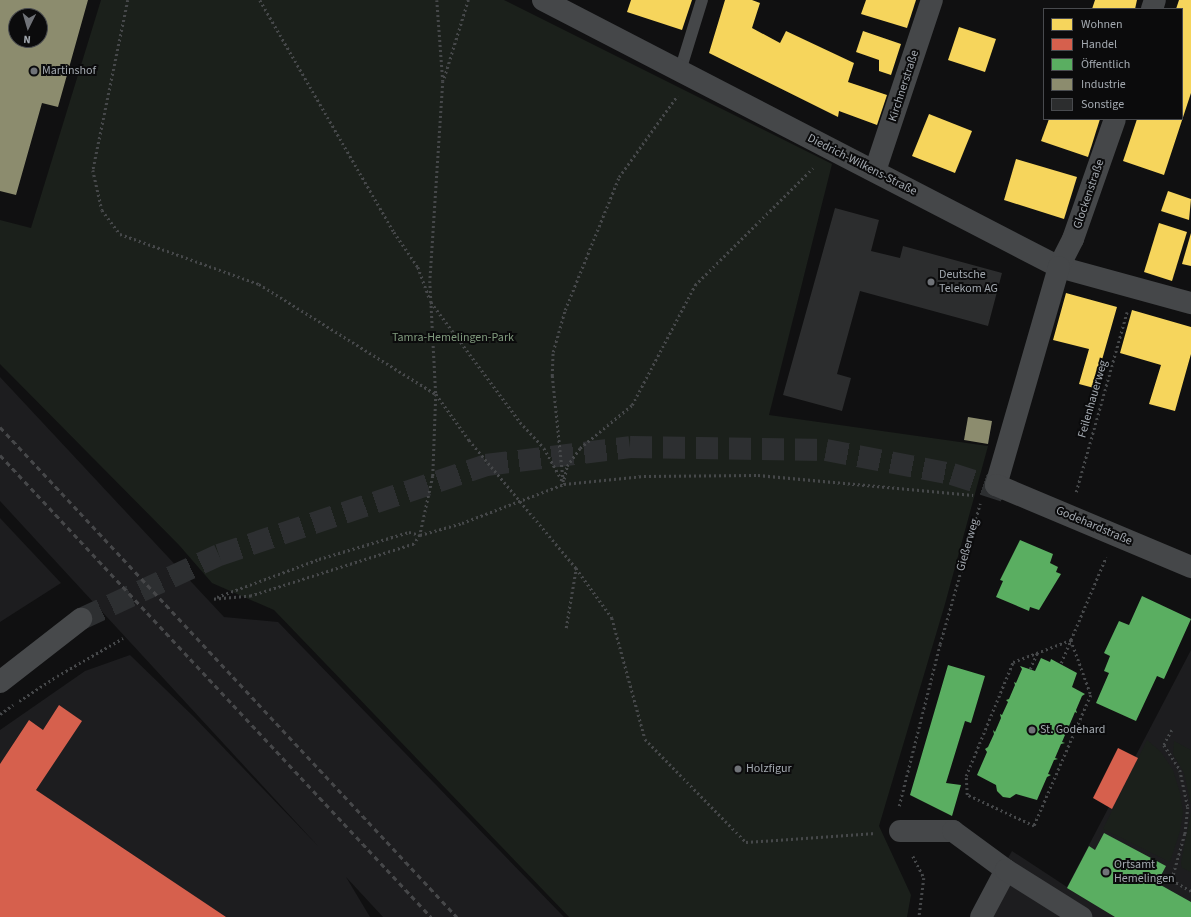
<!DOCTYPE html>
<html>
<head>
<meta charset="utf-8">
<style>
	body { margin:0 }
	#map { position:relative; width:1191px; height:917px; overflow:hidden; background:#101011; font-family:"Source Sans 3",sans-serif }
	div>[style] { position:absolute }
	.built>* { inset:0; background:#1d1d1f }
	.green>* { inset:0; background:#1b201b }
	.homes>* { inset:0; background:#f6d55c }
	.shops>* { inset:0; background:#d6604d }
	.public>* { inset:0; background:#5aae61 }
	.industry>* { inset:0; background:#8c8c6e }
	.building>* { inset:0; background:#2c2d2e }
	.primary-tunnel>* { height:22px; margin-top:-11px; transform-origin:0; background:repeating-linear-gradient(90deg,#2d2f31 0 22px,transparent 0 33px) }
	.path>* { height:2.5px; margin-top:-1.25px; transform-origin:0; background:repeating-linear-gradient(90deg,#46484a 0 2px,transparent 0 5px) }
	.service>* { height:12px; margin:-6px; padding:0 6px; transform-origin:6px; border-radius:6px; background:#454749 }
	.minor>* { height:22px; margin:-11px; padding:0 11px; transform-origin:11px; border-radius:11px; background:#454749 }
	.primary>* { height:22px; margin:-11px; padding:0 11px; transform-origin:11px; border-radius:11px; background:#47494b }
	.rail>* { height:3px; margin-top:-1.5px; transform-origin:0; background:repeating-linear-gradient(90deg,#464749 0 5px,transparent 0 9px) }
	.dots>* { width:11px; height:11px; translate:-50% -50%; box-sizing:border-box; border:2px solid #0b0b0c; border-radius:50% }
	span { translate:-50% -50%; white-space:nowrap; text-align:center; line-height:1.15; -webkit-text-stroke:4px #0b0b0c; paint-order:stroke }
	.poi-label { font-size:12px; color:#a3a9b0 }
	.left { translate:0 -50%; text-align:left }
	.street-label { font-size:12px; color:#a3a9b0 }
	.park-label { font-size:12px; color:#7f997c }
	.legend { position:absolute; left:1043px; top:8px; width:140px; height:112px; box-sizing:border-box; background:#0b0b0c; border:1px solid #484a4e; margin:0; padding:5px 7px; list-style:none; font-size:12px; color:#a3a9b0 }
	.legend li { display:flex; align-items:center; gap:8px; height:20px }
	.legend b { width:20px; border:1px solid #484a4e }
	.north { position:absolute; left:8px; top:8px; width:40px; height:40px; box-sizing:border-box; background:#0b0b0c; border:1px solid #484a4e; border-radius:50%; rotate:185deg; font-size:11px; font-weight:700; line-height:16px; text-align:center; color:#a3a9b0 }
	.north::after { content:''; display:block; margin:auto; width:14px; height:18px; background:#707378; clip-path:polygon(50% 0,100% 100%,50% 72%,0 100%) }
</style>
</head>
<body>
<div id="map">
	<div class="built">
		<i style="clip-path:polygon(0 377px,224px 617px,278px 622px,564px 917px,383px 917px,346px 877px,370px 917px,0 917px,0 730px,85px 671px,130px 655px,194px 717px,318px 846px,0 501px)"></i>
		<i style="clip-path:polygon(0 518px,61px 583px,0 622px)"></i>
		<i style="clip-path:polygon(1191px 650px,1191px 917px,974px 917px,1012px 851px,1067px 887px)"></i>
	</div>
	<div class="green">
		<i style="clip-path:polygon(101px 0,504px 0,832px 164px,769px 415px,988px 446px,945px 604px,879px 826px,911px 895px,907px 917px,569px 917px,274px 610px,212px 583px,179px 545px,0 364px,0 220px,31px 228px)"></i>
		<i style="clip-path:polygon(1147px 740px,1161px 752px,1173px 770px,1180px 793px,1183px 812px,1180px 831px,1170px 862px,1103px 829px)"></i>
		<i style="clip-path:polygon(1174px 741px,1191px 750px,1191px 804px,1184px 773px,1173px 754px)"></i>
		<i style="clip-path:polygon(1191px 812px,1191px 872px,1182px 868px,1181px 863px)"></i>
	</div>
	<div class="homes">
		<i style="clip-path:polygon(631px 0,692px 0,682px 30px,627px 12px)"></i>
		<i style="clip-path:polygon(725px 0,752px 0,760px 3px,752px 28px,780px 43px,786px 31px,854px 63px,848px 82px,887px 95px,877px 125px,839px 111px,838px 117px,709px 53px)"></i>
		<i style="clip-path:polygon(866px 0,916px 0,907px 28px,861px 14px)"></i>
		<i style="clip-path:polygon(1095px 0,1137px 0,1135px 9px,1092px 9px)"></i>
		<i style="clip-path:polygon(1179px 0,1191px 0,1191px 93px,1164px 175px,1123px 161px,1137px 119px,1182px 119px,1182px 9px,1176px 9px)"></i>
		<i style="clip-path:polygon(959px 27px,996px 39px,985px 72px,948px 60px)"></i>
		<i style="clip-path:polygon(863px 31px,901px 44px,891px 75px,879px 71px,879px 60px,856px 52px)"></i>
		<i style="clip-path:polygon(929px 114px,972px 131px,955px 173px,912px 156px)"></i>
		<i style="clip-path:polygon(1049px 119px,1100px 119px,1088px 157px,1041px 141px)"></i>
		<i style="clip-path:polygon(1016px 159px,1077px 177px,1064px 219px,1004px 200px)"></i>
		<i style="clip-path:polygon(1168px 191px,1191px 199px,1189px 220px,1161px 211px)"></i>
		<i style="clip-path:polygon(1159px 223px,1187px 232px,1172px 281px,1144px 272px)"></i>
		<i style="clip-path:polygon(1191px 233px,1191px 266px,1182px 264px)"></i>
		<i style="clip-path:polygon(1066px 293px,1117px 307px,1094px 388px,1079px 384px,1089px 349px,1053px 340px)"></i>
		<i style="clip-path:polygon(1132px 310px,1191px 327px,1191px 354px,1175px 411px,1149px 404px,1161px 365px,1120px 353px)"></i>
	</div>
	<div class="shops">
		<i style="clip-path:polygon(59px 705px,82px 721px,36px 790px,226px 917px,0 917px,0 764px,29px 720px,43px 730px)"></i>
		<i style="clip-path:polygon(1118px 748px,1138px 758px,1112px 809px,1093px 798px)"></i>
	</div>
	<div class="public">
		<i style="clip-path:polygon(1020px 540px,1053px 554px,1050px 563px,1058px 567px,1056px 572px,1061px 574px,1039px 610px,1030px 607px,1029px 611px,996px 597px,1003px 581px,1000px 580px)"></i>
		<i style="clip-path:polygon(1142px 596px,1191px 619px,1164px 679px,1157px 676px,1136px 721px,1096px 703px,1109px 673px,1104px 671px,1110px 656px,1104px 653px,1119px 621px,1129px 625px)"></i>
		<i style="clip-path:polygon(1041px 658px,1050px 662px,1051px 659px,1077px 673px,1072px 687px,1085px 694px,1082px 696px,1076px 710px,1077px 713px,1075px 712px,1069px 726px,1071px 727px,1068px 728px,1062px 742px,1065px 743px,1061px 744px,1055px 758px,1058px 759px,1054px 760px,1048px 774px,1051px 775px,1047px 777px,1037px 800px,1016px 794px,1010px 798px,1003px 797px,997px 791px,996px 785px,977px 775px,987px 752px,985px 749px,988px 747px,994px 734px,993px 730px,995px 732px,1001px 718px,1000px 714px,1002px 715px,1008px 702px,1006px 700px,1009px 699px,1015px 685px,1014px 682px,1016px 683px,1022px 669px,1020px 666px,1035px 671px)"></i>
		<i style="clip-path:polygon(948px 665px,985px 676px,971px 723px,965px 721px,946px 783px,961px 785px,952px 816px,910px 795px)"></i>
		<i style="clip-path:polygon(1104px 833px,1166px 866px,1157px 883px,1191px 902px,1191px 917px,1115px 917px,1067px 888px,1089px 846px,1095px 850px)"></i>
	</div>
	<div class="industry">
		<i style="clip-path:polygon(evenodd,0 0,88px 0,58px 107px,42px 103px,16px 195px,0 191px,0 0,16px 16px,40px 16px,40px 40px,16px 40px,16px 16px)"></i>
		<i style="clip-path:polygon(968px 417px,992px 421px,988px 444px,964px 440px)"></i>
	</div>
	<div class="building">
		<i style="clip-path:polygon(835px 208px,879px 220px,871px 251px,900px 258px,903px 246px,1002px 273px,988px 326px,860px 291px,837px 374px,851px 378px,842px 411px,783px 395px)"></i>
	</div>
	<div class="primary-tunnel">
		<i style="left:81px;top:619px;width:152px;rotate:-24.9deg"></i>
		<i style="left:219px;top:555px;width:282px;rotate:-18.6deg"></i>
		<i style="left:486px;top:465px;width:145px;rotate:-7.1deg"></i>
		<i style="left:630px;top:447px;width:196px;rotate:0.9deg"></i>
		<i style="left:826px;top:450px;width:128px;rotate:10.8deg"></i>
		<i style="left:952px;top:474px;width:65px;rotate:17.9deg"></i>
	</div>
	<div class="path">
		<i style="left:128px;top:0;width:174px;rotate:101.6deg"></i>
		<i style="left:93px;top:170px;width:41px;rotate:77.3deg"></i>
		<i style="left:102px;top:210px;width:30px;rotate:53deg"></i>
		<i style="left:120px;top:234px;width:148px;rotate:19.8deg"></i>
		<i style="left:259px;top:284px;width:208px;rotate:31.9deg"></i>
		<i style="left:436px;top:394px;width:82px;rotate:92.1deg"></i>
		<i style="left:433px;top:476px;width:60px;rotate:102.4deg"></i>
		<i style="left:420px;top:535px;width:11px;rotate:124deg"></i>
		<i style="left:414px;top:544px;width:171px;rotate:162.3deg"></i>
		<i style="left:251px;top:596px;width:38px;rotate:175deg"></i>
		<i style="left:260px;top:0;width:268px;rotate:60deg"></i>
		<i style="left:394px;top:232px;width:42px;rotate:55.6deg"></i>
		<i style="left:418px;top:267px;width:33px;rotate:70deg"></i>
		<i style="left:437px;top:0;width:81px;rotate:85.8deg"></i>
		<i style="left:443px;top:81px;width:200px;rotate:93.7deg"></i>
		<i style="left:430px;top:281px;width:113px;rotate:87deg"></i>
		<i style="left:436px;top:394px;width:57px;rotate:54.3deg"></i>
		<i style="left:469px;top:440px;width:167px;rotate:50.1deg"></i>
		<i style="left:576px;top:568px;width:62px;rotate:54.2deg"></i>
		<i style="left:612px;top:618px;width:125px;rotate:74.7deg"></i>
		<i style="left:645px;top:739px;width:144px;rotate:45.6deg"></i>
		<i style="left:746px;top:842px;width:130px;rotate:-4deg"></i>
		<i style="left:444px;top:78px;width:82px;rotate:-72.9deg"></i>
		<i style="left:431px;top:302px;width:149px;rotate:53.4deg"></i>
		<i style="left:520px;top:422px;width:35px;rotate:47deg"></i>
		<i style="left:544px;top:448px;width:41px;rotate:60.9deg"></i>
		<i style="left:564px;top:479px;width:13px;rotate:-77deg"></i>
		<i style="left:567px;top:466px;width:22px;rotate:-54deg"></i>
		<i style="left:580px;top:448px;width:67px;rotate:-39.6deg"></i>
		<i style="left:632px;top:405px;width:136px;rotate:-62.3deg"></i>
		<i style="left:695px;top:285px;width:166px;rotate:-44.8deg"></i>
		<i style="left:563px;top:482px;width:107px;rotate:-95.9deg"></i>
		<i style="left:552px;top:376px;width:24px;rotate:-88deg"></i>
		<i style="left:553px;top:352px;width:44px;rotate:-74.1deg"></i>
		<i style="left:565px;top:310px;width:144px;rotate:-67.9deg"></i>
		<i style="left:619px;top:177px;width:100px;rotate:-54.4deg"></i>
		<i style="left:1076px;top:492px;width:187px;rotate:-74.2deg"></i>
		<i style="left:217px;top:597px;width:109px;rotate:-20.4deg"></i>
		<i style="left:319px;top:559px;width:94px;rotate:-16.7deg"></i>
		<i style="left:409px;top:532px;width:11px;rotate:15deg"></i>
		<i style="left:420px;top:535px;width:44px;rotate:-15.9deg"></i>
		<i style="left:462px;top:523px;width:109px;rotate:-20.9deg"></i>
		<i style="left:564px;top:484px;width:80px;rotate:-5.7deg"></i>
		<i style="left:644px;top:476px;width:114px;rotate:-0.5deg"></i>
		<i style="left:758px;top:475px;width:216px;rotate:5.3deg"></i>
		<i style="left:566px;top:628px;width:61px;rotate:-80.5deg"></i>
		<i style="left:1071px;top:640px;width:59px;rotate:70deg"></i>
		<i style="left:1091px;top:695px;width:143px;rotate:113.5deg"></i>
		<i style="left:1034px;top:826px;width:74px;rotate:-155.2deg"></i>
		<i style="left:967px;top:795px;width:19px;rotate:-93deg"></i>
		<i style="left:966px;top:776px;width:123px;rotate:-67.6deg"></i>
		<i style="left:1013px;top:662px;width:62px;rotate:-20.8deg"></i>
		<i style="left:1061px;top:663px;width:115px;rotate:-67deg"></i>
		<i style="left:1030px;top:669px;width:17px;rotate:-66deg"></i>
		<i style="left:19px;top:701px;width:45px;rotate:-33.3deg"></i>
		<i style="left:57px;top:676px;width:76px;rotate:-29.9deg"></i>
		<i style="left:0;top:714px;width:16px;rotate:-35deg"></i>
		<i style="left:1172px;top:730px;width:17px;rotate:118deg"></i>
		<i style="left:1164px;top:745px;width:30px;rotate:57deg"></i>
		<i style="left:1180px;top:770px;width:38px;rotate:78deg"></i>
		<i style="left:1188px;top:807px;width:27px;rotate:96deg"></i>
		<i style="left:1185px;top:834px;width:48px;rotate:105.8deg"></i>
		<i style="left:1172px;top:880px;width:22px;rotate:30deg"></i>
		<i style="left:899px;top:806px;width:167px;rotate:-75.8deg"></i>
		<i style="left:940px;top:644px;width:146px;rotate:-74.1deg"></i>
		<i style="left:913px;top:856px;width:25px;rotate:63deg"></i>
		<i style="left:924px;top:878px;width:39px;rotate:97deg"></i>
	</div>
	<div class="service">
		<i style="left:680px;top:71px;width:74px;rotate:-72.8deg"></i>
	</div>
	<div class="minor">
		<i style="left:543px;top:0;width:581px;rotate:27.36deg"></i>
		<i style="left:1059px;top:267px;width:137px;rotate:15.3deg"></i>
		<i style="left:1152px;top:9px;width:9px;rotate:-72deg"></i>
		<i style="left:1115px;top:119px;width:127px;rotate:109.3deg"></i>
		<i style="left:1073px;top:239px;width:31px;rotate:117deg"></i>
		<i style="left:1059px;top:267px;width:227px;rotate:106.1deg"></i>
		<i style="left:996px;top:485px;width:212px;rotate:22.8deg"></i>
		<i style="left:875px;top:171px;width:180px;rotate:-71.6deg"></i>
		<i style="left:900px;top:831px;width:53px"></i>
		<i style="left:953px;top:831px;width:66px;rotate:36.3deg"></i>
		<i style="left:1006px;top:870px;width:53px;rotate:118deg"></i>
		<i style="left:1006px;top:870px;width:89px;rotate:32.1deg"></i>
	</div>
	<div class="primary">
		<i style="left:0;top:682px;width:103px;rotate:-37.9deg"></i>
	</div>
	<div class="rail">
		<i style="left:0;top:427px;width:670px;rotate:47deg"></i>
		<i style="left:0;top:455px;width:632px;rotate:46.99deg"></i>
	</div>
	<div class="dots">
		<i style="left:34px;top:71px;background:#707378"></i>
		<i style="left:931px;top:282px;background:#707378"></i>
		<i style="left:1032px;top:730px;background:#707378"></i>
		<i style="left:738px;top:769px;background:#707378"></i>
		<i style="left:1106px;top:872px;background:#707378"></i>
	</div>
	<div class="poi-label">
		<span class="left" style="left:42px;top:71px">Martinshof</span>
		<span class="left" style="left:939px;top:282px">Deutsche<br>Telekom AG</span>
		<span class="left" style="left:1040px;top:730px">St. Godehard</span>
		<span class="left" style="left:746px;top:769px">Holzfigur</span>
		<span class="left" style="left:1114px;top:872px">Ortsamt<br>Hemelingen</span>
	</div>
	<div class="street-label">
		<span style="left:904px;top:86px;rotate:-72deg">Kirchnerstraße</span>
		<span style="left:862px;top:165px;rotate:27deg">Diedrich-Wilkens-Straße</span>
		<span style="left:1089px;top:194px;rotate:-71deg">Glockenstraße</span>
		<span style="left:1093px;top:399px;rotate:-74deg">Feilenhauerweg</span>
		<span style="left:1094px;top:526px;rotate:23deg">Godehardstraße</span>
		<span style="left:968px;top:545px;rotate:-74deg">Gießerweg</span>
	</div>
	<div class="park-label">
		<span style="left:453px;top:338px">Tamra-Hemelingen-Park</span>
	</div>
	<ul class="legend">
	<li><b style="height:11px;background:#f6d55c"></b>Wohnen</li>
	<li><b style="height:11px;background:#d6604d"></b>Handel</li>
	<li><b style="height:11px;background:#5aae61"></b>Öffentlich</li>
	<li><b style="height:11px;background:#8c8c6e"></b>Industrie</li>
	<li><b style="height:11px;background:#2c2d2e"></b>Sonstige</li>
	</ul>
	<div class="north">N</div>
</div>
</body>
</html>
